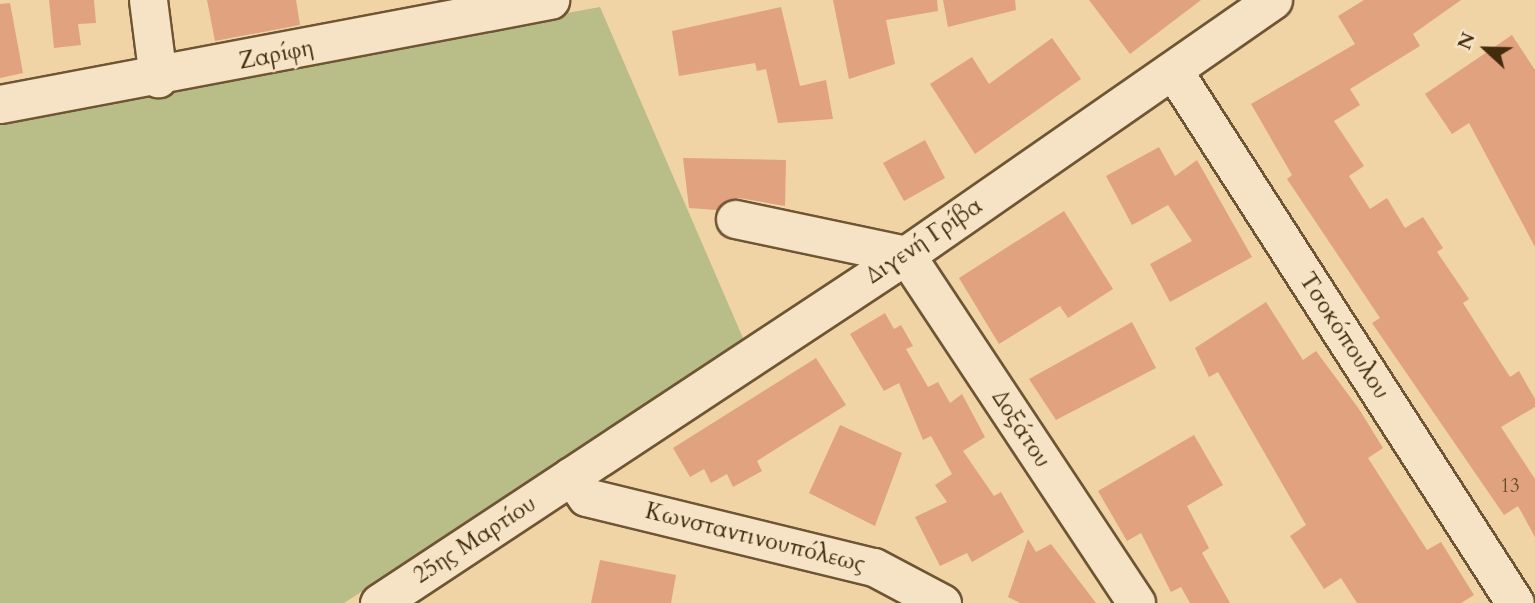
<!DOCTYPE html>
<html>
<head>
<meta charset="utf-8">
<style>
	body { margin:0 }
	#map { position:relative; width:1535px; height:603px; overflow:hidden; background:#f1d4a6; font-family:Cardo,serif }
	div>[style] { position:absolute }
	.green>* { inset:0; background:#b9bd87 }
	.building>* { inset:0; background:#e0a27f }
	.roads { filter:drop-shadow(2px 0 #6e5533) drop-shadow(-2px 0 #6e5533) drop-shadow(0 2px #6e5533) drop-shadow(0 -2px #6e5533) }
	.minor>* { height:37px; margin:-18.5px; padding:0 18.5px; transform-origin:18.5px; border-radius:18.5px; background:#f6e3c5 }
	span { translate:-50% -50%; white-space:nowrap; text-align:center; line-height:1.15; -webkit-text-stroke:5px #f6e3c5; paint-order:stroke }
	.number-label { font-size:19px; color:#6a492a }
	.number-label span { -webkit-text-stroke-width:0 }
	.street-label { font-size:23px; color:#432b0d }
	.north { position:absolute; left:1451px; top:14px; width:70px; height:70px; -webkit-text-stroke:5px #f6e3c5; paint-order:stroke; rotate:292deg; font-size:19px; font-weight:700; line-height:28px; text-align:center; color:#432b0d }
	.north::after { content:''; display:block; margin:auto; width:24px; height:32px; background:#432b0d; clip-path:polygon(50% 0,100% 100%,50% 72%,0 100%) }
</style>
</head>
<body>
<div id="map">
	<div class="green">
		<i style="clip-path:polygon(600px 7px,746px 345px,344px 603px,0 603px,0 117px)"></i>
	</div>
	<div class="building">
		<i style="clip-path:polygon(49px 0,94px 0,96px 23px,78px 24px,81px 45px,54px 48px)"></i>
		<i style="clip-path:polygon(207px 0,296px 0,300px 25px,215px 41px)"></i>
		<i style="clip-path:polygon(833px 0,937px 0,938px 11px,886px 20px,895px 64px,849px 79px)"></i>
		<i style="clip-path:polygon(943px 0,1015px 0,1016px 10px,948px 27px)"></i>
		<i style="clip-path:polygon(1089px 0,1201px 0,1130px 54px)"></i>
		<i style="clip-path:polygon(1364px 0,1461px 0,1413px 34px,1420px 46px,1350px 89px,1360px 105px,1334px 121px,1364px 166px,1349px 176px,1370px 209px,1387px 198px,1405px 228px,1423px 217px,1443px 248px,1437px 252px,1469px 299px,1463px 303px,1510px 377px,1519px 371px,1535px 399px,1535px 407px,1501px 427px,1535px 479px,1535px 537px,1518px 506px,1504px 515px,1372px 323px,1380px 318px,1287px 179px,1292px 175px,1251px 104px,1355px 44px,1338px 16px)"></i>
		<i style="clip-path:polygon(10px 3px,23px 73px,0 78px,0 4px)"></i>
		<i style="clip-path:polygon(781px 7px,800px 86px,826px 80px,833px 119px,778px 123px,766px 69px,757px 71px,755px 63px,679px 76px,672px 31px)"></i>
		<i style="clip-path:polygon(1512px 35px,1535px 70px,1535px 247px,1469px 123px,1452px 134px,1425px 94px)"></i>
		<i style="clip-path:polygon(1052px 38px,1081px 79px,975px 154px,930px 84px,972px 57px,989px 84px)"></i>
		<i style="clip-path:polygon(925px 140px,945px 178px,904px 201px,883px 163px)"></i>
		<i style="clip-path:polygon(1159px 147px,1175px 176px,1197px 160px,1252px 257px,1170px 302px,1150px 264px,1192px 241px,1168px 205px,1132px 225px,1106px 176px)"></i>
		<i style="clip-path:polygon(683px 158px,786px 160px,785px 206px,739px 198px,717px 210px,689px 208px)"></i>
		<i style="clip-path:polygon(1064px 211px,1113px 289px,1068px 318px,1060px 306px,999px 344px,959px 278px)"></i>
		<i style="clip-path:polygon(1266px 302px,1303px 360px,1316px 351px,1359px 409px,1383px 448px,1368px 458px,1427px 550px,1441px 542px,1474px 595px,1461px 603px,1357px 603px,1341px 578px,1324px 589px,1290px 536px,1306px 525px,1218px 372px,1209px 377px,1195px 348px)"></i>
		<i style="clip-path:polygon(885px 313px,894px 329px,901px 325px,913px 346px,906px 349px,928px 387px,938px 382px,950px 403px,962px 394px,985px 437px,963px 451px,994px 496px,1001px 492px,1024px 532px,972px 562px,967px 553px,940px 566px,915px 517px,947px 502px,935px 485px,952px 474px,931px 436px,923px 440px,899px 383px,884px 391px,850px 334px)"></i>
		<i style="clip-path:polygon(1132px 322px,1156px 368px,1056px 420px,1029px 379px)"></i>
		<i style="clip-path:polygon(816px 358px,846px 405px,757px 461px,762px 471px,733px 487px,727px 474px,711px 483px,704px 469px,690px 477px,673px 448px)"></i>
		<i style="clip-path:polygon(840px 425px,902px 453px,875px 526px,809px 493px)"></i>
		<i style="clip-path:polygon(1194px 435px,1223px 485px,1187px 506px,1209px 548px,1202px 553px,1230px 603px,1190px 603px,1181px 587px,1171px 592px,1141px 533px,1127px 541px,1098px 491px)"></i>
		<i style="clip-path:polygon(1028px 539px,1036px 552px,1051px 544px,1096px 603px,1020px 603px,1008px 597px)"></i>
		<i style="clip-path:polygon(600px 560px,676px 575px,671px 603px,591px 603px)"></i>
	</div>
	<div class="roads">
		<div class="minor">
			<i style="left:148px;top:0;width:79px;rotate:82.7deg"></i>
			<i style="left:1173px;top:70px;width:633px;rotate:57.31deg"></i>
			<i style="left:0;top:104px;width:560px;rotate:-10.71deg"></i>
			<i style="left:735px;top:219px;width:175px;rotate:11.9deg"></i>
			<i style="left:906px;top:255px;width:417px;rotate:56.5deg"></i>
			<i style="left:571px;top:476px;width:26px;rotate:54deg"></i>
			<i style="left:586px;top:497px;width:296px;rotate:13.7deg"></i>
			<i style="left:874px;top:567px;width:77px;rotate:27.9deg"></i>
			<i style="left:379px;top:603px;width:632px;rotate:-33.44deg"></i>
			<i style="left:906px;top:255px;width:447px;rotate:-34.8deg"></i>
		</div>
	</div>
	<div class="number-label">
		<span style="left:1510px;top:487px">13</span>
	</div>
	<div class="street-label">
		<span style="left:276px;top:55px;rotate:-11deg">Ζαρίφη</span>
		<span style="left:924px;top:241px;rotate:-34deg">Διγενή Γρίβα</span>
		<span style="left:1344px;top:336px;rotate:57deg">Τσοκόπουλου</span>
		<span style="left:1021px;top:429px;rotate:57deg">Δοξάτου</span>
		<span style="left:755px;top:538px;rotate:14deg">Κωνσταντινουπόλεως</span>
		<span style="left:475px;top:540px;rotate:-33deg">25ης Μαρτίου</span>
	</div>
	<div class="north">N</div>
</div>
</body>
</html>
